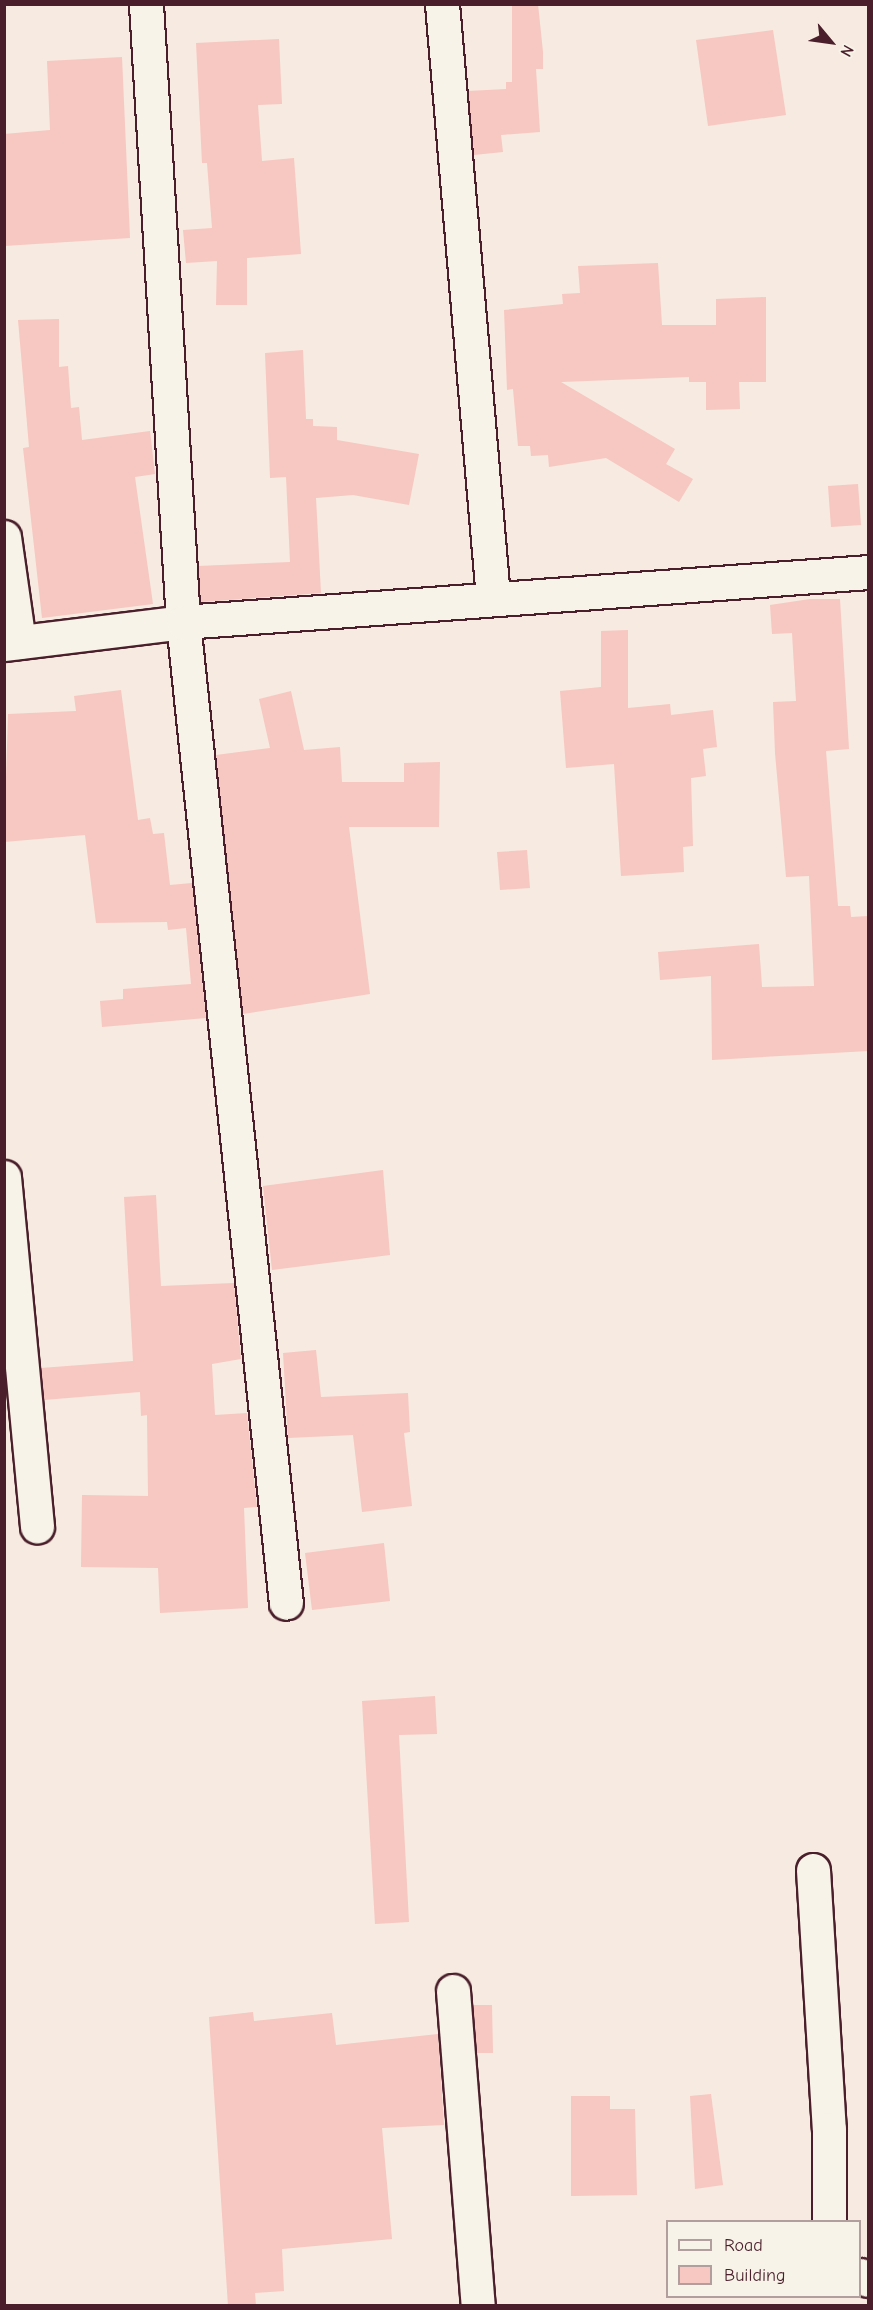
<!DOCTYPE html>
<html>
<head>
<meta charset="utf-8">
<style>
	body { margin:0 }
	#map { position:relative; width:873px; height:2310px; overflow:hidden; background:#f7eae0; font-family:"Comic Neue",sans-serif }
	div>[style] { position:absolute }
	.building>* { inset:0; background:#f7c7c1 }
	.roads { filter:drop-shadow(2px 0 #4a1f2b) drop-shadow(-2px 0 #4a1f2b) drop-shadow(0 2px #4a1f2b) drop-shadow(0 -2px #4a1f2b) }
	.minor>* { height:33px; margin:-16.5px; padding:0 16.5px; transform-origin:16.5px; border-radius:16.5px; background:#f7f3e8 }
	span { translate:-50% -50%; white-space:nowrap; text-align:center; line-height:1.15; -webkit-text-stroke:4.5px #f7f3e8; paint-order:stroke }
	.frame { position:absolute; inset:0; border:6px solid #4a1f2b; pointer-events:none }
	.legend { position:absolute; left:666px; top:2220px; width:195px; height:78px; box-sizing:border-box; background:#f7f3e8; border:2px solid #b29e9c; margin:0; padding:8px 10px; list-style:none; font-size:18px; color:#4a1f2b }
	.legend li { display:flex; align-items:center; gap:12px; height:30px }
	.legend b { width:30px; border:2px solid #b29e9c }
	.north { position:absolute; left:801px; top:12px; width:60px; height:60px; -webkit-text-stroke:4px #f7f3e8; paint-order:stroke; rotate:119deg; font-size:16px; font-weight:700; line-height:24px; text-align:center; color:#4a1f2b }
	.north::after { content:''; display:block; margin:auto; width:21px; height:27px; background:#4a1f2b; clip-path:polygon(50% 0,100% 100%,50% 72%,0 100%) }
</style>
</head>
<body>
<div id="map">
	<div class="building">
		<i style="clip-path:polygon(512px 4px,538px 4px,543px 52px,543px 69px,536px 69px,540px 132px,501px 135px,503px 152px,474px 155px,468px 91px,506px 89px,506px 82px,512px 82px)"></i>
		<i style="clip-path:polygon(773px 30px,786px 115px,708px 126px,696px 40px)"></i>
		<i style="clip-path:polygon(279px 39px,282px 104px,258px 105px,262px 161px,294px 158px,301px 254px,247px 258px,247px 305px,216px 305px,217px 261px,186px 263px,183px 230px,212px 228px,207px 163px,202px 163px,196px 43px)"></i>
		<i style="clip-path:polygon(122px 57px,130px 238px,4px 246px,4px 134px,50px 130px,47px 61px)"></i>
		<i style="clip-path:polygon(658px 263px,662px 325px,716px 325px,716px 299px,766px 297px,766px 382px,739px 382px,740px 409px,706px 410px,706px 382px,689px 382px,689px 377px,561px 382px,675px 449px,666px 464px,693px 479px,679px 502px,606px 458px,549px 467px,548px 455px,531px 456px,530px 446px,518px 446px,513px 389px,507px 390px,504px 310px,563px 304px,562px 294px,580px 293px,578px 266px)"></i>
		<i style="clip-path:polygon(59px 319px,59px 367px,68px 366px,71px 408px,79px 407px,82px 440px,150px 431px,155px 474px,135px 477px,153px 604px,42px 618px,23px 448px,29px 447px,18px 320px)"></i>
		<i style="clip-path:polygon(303px 350px,306px 419px,313px 419px,313px 426px,337px 427px,337px 440px,419px 454px,409px 505px,353px 495px,316px 498px,321px 593px,201px 602px,198px 566px,290px 562px,286px 477px,270px 478px,265px 353px)"></i>
		<i style="clip-path:polygon(858px 484px,861px 525px,831px 527px,828px 486px)"></i>
		<i style="clip-path:polygon(810px 599px,840px 599px,849px 749px,826px 751px,838px 906px,850px 906px,851px 917px,868px 916px,868px 1051px,712px 1060px,711px 976px,660px 980px,658px 952px,759px 944px,762px 987px,814px 986px,809px 876px,786px 877px,775px 753px,773px 702px,796px 701px,792px 633px,772px 634px,770px 605px)"></i>
		<i style="clip-path:polygon(628px 630px,628px 708px,670px 704px,671px 715px,713px 710px,717px 747px,703px 749px,706px 776px,691px 778px,693px 846px,683px 847px,684px 872px,621px 876px,614px 764px,566px 768px,560px 691px,601px 687px,601px 631px)"></i>
		<i style="clip-path:polygon(121px 690px,138px 820px,150px 818px,153px 834px,164px 833px,170px 885px,192px 883px,206px 1018px,102px 1027px,100px 1001px,123px 999px,123px 989px,191px 984px,186px 928px,168px 930px,167px 922px,96px 923px,85px 835px,4px 842px,8px 714px,76px 711px,74px 696px)"></i>
		<i style="clip-path:polygon(291px 691px,304px 750px,340px 747px,342px 782px,404px 782px,404px 763px,440px 762px,439px 827px,349px 827px,370px 994px,243px 1014px,216px 755px,270px 748px,259px 699px)"></i>
		<i style="clip-path:polygon(527px 850px,530px 888px,500px 890px,497px 852px)"></i>
		<i style="clip-path:polygon(383px 1170px,390px 1255px,272px 1270px,263px 1186px)"></i>
		<i style="clip-path:polygon(156px 1195px,161px 1286px,234px 1283px,241px 1359px,212px 1364px,215px 1415px,247px 1413px,257px 1507px,244px 1508px,248px 1608px,160px 1613px,158px 1568px,81px 1567px,82px 1495px,148px 1496px,147px 1415px,141px 1416px,140px 1392px,44px 1400px,41px 1368px,133px 1361px,124px 1197px)"></i>
		<i style="clip-path:polygon(316px 1350px,321px 1397px,408px 1393px,410px 1432px,404px 1433px,412px 1506px,362px 1512px,353px 1435px,288px 1438px,283px 1353px)"></i>
		<i style="clip-path:polygon(384px 1543px,390px 1601px,312px 1610px,305px 1553px)"></i>
		<i style="clip-path:polygon(435px 1696px,437px 1734px,399px 1735px,409px 1922px,375px 1924px,362px 1701px)"></i>
		<i style="clip-path:polygon(473px 2005px,492px 2005px,493px 2053px,477px 2053px)"></i>
		<i style="clip-path:polygon(253px 2012px,254px 2021px,332px 2013px,336px 2045px,438px 2034px,444px 2125px,382px 2128px,392px 2239px,282px 2249px,284px 2291px,255px 2293px,256px 2306px,228px 2306px,209px 2017px)"></i>
		<i style="clip-path:polygon(711px 2094px,723px 2185px,695px 2189px,690px 2096px)"></i>
		<i style="clip-path:polygon(571px 2096px,610px 2096px,610px 2109px,635px 2109px,637px 2195px,571px 2196px)"></i>
	</div>
	<div class="roads">
		<div class="minor">
			<i style="left:146px;top:4px;width:619px;rotate:86.57deg"></i>
			<i style="left:183px;top:622px;width:986px;rotate:84.01deg"></i>
			<i style="left:442px;top:4px;width:596px;rotate:85.09deg"></i>
			<i style="left:4px;top:537px;width:106px;rotate:81.9deg"></i>
			<i style="left:4px;top:644px;width:180px;rotate:-7deg"></i>
			<i style="left:183px;top:622px;width:687px;rotate:-4.17deg"></i>
			<i style="left:4px;top:1177px;width:351px;rotate:84.6deg"></i>
			<i style="left:813px;top:1870px;width:259px;rotate:86.5deg"></i>
			<i style="left:829px;top:2129px;width:93px;rotate:90deg"></i>
			<i style="left:453px;top:1991px;width:316px;rotate:85.5deg"></i>
			<i style="left:860px;top:2275px;width:9px;rotate:32deg"></i>
		</div>
	</div>
	<div class="frame"></div>
	<ul class="legend">
	<li><b style="height:8px;background:#f7f3e8"></b>Road</li>
	<li><b style="height:16px;background:#f7c7c1"></b>Building</li>
	</ul>
	<div class="north">N</div>
</div>
</body>
</html>
